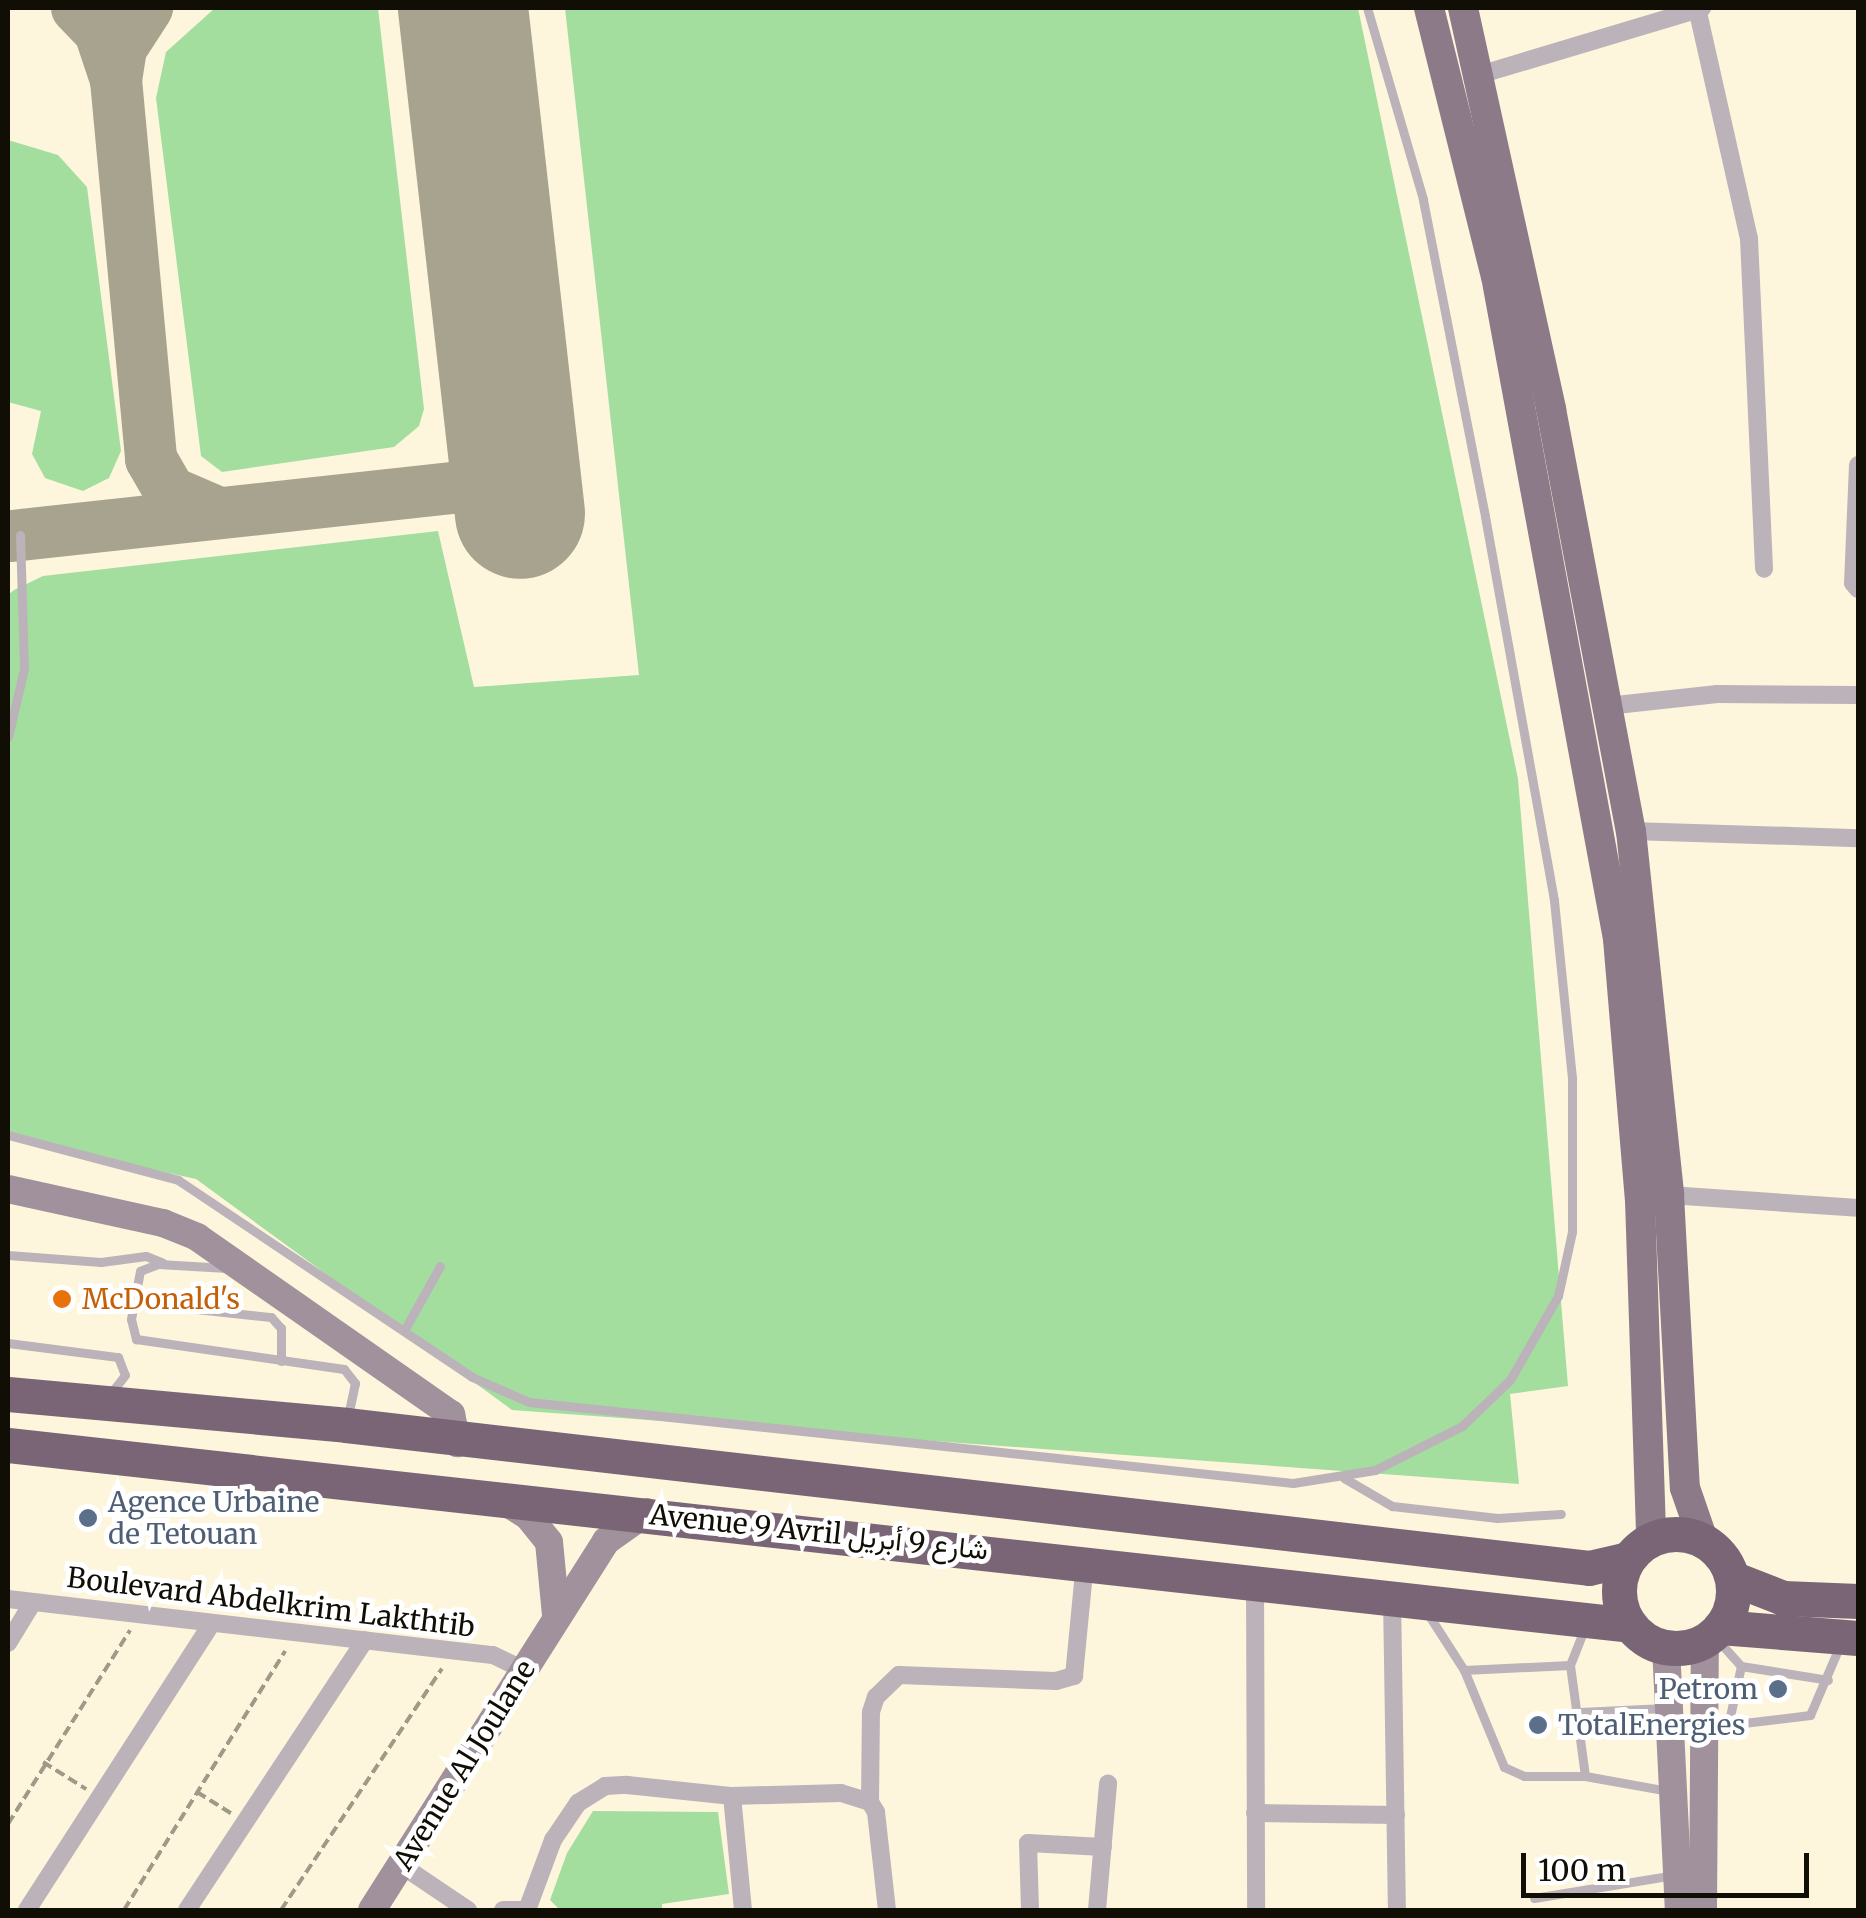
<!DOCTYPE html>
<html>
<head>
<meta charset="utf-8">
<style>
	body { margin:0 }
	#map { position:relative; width:1866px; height:1918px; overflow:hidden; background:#fdf6dc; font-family:Merriweather,Vazirmatn,serif }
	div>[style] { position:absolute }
	.green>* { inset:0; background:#a4de9e }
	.taxiway>* { height:52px; margin:-26px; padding:0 26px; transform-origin:26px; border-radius:26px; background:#a8a38f }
	.runway>* { height:130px; margin:-65px; padding:0 65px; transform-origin:65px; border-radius:65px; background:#a8a38f }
	.path>* { height:4px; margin-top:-2px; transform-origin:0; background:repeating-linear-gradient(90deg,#9f9a87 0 10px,transparent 0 15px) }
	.lane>* { height:9px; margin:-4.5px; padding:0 4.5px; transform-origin:4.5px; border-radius:4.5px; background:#bcb2ba }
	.street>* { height:18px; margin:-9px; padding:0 9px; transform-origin:9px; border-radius:9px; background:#bcb2ba }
	.secondary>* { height:28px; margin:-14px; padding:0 14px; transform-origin:14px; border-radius:14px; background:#a0919d }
	.primary>* { height:30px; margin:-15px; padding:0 15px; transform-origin:15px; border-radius:15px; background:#8c7a88 }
	.highway>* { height:35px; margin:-17.5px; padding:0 17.5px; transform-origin:17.5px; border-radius:17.5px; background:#7a6576 }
	.highway>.ring { margin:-17.5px; padding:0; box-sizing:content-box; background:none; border:35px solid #7a6576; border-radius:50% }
	.dots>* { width:28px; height:28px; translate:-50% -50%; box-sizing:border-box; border:5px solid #fff; border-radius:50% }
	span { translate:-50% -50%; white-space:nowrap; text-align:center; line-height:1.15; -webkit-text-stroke:10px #fff; paint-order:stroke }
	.food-label { font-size:28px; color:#c56008 }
	.left { translate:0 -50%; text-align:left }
	.service-label { font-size:28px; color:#4e5e75 }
	.right { translate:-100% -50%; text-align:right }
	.street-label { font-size:28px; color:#100e05 }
	.frame { position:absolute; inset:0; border:10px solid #100e05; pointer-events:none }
	.scale { position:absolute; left:1521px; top:1853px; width:288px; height:45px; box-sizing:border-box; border:5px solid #100e05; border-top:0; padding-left:12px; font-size:30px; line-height:35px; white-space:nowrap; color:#100e05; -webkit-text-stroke:8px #fff; paint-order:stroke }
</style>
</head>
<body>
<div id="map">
	<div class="green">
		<i style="clip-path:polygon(215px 8px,378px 8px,424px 409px,419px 426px,394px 447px,222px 472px,201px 456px,156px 98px,166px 52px)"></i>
		<i style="clip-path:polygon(565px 8px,1358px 8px,1518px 779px,1568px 1386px,1510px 1394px,1519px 1484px,512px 1410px,196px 1179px,8px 1138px,8px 595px,14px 590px,43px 576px,438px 531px,474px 687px,639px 675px)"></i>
		<i style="clip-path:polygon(8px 140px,58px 155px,87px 187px,121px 451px,109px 478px,83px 491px,45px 478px,32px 454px,41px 411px,8px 402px)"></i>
		<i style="clip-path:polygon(593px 1811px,718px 1812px,729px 1894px,662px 1904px,662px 1910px,560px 1910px,550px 1900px,567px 1853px)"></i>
	</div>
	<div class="taxiway">
		<i style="left:77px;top:8px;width:33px;rotate:46deg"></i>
		<i style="left:100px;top:32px;width:51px;rotate:71.6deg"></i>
		<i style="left:116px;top:80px;width:381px;rotate:84.7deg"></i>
		<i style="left:151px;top:459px;width:38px;rotate:60deg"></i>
		<i style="left:170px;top:492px;width:53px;rotate:23.2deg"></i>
		<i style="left:116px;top:80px;width:32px;rotate:-81deg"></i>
		<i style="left:121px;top:48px;width:48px;rotate:-57deg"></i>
		<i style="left:12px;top:536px;width:507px;rotate:-6.23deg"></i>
	</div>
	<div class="runway">
		<i style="left:463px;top:8px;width:509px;rotate:83.57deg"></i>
	</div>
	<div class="path">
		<i style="left:43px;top:1762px;width:51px;rotate:32.1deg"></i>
		<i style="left:197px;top:1792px;width:40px;rotate:32deg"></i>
		<i style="left:8px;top:1824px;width:229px;rotate:-57.8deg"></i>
		<i style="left:124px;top:1910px;width:305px;rotate:-58.1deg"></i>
		<i style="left:281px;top:1910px;width:290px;rotate:-56.3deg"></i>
	</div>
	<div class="lane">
		<i style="left:8px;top:737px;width:70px;rotate:-76.8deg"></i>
		<i style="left:24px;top:669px;width:134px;rotate:-91.7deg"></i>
		<i style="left:8px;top:1135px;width:176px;rotate:14.8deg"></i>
		<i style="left:178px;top:1180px;width:354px;rotate:33.8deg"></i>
		<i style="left:472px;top:1377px;width:62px;rotate:23.7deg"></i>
		<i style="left:529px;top:1402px;width:768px;rotate:6.05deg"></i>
		<i style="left:1293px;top:1483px;width:83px;rotate:-9deg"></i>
		<i style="left:1375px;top:1470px;width:97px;rotate:-26.8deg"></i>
		<i style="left:1462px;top:1426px;width:66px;rotate:-43.8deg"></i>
		<i style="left:1510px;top:1380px;width:97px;rotate:-60.3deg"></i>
		<i style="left:1558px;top:1296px;width:66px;rotate:-77.7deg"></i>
		<i style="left:1572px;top:1232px;width:154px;rotate:-90deg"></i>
		<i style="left:1572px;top:1078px;width:179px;rotate:-95.8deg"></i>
		<i style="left:1554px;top:900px;width:390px;rotate:-100.2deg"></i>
		<i style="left:1485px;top:516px;width:323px;rotate:-101.1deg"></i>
		<i style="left:1423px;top:199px;width:199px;rotate:-106.3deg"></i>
		<i style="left:8px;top:1255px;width:93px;rotate:4.3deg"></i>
		<i style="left:101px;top:1262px;width:45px;rotate:-7.6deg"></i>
		<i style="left:146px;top:1256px;width:18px;rotate:22deg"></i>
		<i style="left:227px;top:1268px;width:69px;rotate:-176.7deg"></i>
		<i style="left:158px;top:1264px;width:19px;rotate:159deg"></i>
		<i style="left:140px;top:1271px;width:49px;rotate:100.6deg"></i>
		<i style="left:131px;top:1319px;width:21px;rotate:76deg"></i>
		<i style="left:136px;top:1339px;width:210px;rotate:8.2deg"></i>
		<i style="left:344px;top:1369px;width:18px;rotate:52deg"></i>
		<i style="left:355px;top:1383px;width:35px;rotate:102deg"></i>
		<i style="left:132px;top:1302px;width:140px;rotate:6.2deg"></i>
		<i style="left:271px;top:1317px;width:15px;rotate:48deg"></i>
		<i style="left:281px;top:1328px;width:33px;rotate:90deg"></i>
		<i style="left:405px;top:1329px;width:72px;rotate:-60.9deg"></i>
		<i style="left:8px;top:1343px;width:111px;rotate:7.3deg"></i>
		<i style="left:118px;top:1357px;width:19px;rotate:69deg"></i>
		<i style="left:125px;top:1375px;width:24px;rotate:128deg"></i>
		<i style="left:1344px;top:1478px;width:56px;rotate:30.3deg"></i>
		<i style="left:1392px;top:1506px;width:106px;rotate:6.5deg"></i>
		<i style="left:1497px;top:1518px;width:64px;rotate:-3.6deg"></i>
		<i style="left:1428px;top:1614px;width:67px;rotate:57.3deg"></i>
		<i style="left:1464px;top:1670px;width:105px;rotate:67.6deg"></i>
		<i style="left:1504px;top:1767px;width:22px;rotate:24deg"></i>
		<i style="left:1524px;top:1776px;width:61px"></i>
		<i style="left:1585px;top:1776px;width:84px;rotate:10.2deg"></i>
		<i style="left:1714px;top:1636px;width:40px;rotate:48deg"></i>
		<i style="left:1741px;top:1666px;width:88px;rotate:9.1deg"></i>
		<i style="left:1464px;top:1670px;width:106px;rotate:-2.7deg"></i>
		<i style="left:1580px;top:1712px;width:85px;rotate:-2.7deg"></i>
		<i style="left:1729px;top:1721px;width:56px;rotate:-77.7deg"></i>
		<i style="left:1710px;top:1727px;width:101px;rotate:-6.8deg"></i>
		<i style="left:1810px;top:1715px;width:76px;rotate:-66.8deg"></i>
		<i style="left:1585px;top:1776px;width:112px;rotate:-97.7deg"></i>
		<i style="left:1570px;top:1665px;width:41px;rotate:-68.5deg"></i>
		<i style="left:1534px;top:1898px;width:143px;rotate:-9.3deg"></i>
	</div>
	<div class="street">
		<i style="left:1697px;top:8px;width:236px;rotate:77.3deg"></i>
		<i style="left:1749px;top:238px;width:331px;rotate:87.4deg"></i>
		<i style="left:1479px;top:75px;width:233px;rotate:-16.7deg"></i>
		<i style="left:1858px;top:465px;width:118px;rotate:92.4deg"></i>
		<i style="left:1853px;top:583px;width:8px;rotate:50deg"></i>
		<i style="left:1607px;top:706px;width:111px;rotate:-6.2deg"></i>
		<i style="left:1717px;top:694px;width:141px;rotate:0.4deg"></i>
		<i style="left:1631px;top:831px;width:227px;rotate:1.8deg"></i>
		<i style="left:1669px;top:1195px;width:189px;rotate:3.9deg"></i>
		<i style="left:1255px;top:1580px;width:330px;rotate:89.8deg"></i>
		<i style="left:1392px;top:1597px;width:313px;rotate:89.1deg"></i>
		<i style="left:8px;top:1599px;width:488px;rotate:6.6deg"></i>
		<i style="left:493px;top:1655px;width:34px;rotate:26deg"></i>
		<i style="left:8px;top:1643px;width:48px;rotate:-58.6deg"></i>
		<i style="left:732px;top:1796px;width:115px;rotate:84.5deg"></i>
		<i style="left:870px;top:1802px;width:90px;rotate:-89.4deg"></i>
		<i style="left:871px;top:1712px;width:16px;rotate:-72deg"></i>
		<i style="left:876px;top:1697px;width:32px;rotate:-44deg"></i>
		<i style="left:899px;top:1675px;width:157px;rotate:2.2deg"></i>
		<i style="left:1056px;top:1681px;width:19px;rotate:-16deg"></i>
		<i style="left:1074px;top:1676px;width:115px;rotate:-84.5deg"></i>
		<i style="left:1255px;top:1813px;width:141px;rotate:0.8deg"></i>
		<i style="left:401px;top:1865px;width:81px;rotate:33.9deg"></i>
		<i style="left:27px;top:1910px;width:341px;rotate:-57.2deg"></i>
		<i style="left:187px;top:1910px;width:323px;rotate:-56.6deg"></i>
		<i style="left:503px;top:1910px;width:25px"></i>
		<i style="left:527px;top:1910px;width:75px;rotate:-69.6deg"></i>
		<i style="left:553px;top:1840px;width:45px;rotate:-56deg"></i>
		<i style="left:578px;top:1803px;width:32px;rotate:-32deg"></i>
		<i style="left:605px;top:1786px;width:22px;rotate:-3deg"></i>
		<i style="left:627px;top:1785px;width:106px;rotate:6deg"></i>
		<i style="left:732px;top:1796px;width:109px;rotate:-1.6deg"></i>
		<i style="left:841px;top:1793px;width:30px;rotate:17deg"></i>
		<i style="left:870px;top:1802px;width:12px;rotate:59deg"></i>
		<i style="left:876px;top:1812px;width:99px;rotate:83.6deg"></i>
		<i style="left:1030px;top:1910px;width:67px;rotate:-91.7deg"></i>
		<i style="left:1028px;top:1843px;width:75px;rotate:3.1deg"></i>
		<i style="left:1097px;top:1910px;width:127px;rotate:-85deg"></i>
	</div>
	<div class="secondary">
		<i style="left:8px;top:1189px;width:159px;rotate:12.4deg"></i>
		<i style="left:163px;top:1223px;width:37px;rotate:22deg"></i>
		<i style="left:197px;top:1237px;width:310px;rotate:34.9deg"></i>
		<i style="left:451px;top:1414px;width:30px;rotate:78deg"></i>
		<i style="left:504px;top:1501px;width:28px;rotate:32deg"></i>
		<i style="left:528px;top:1516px;width:33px;rotate:51deg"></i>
		<i style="left:549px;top:1542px;width:73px;rotate:84.5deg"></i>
		<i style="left:1666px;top:1647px;width:263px;rotate:87.2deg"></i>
		<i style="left:372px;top:1910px;width:437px;rotate:-57.6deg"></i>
		<i style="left:606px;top:1541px;width:50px;rotate:-35.3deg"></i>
		<i style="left:1703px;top:1910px;width:270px;rotate:-89.6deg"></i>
	</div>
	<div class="primary">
		<i style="left:1429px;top:8px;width:276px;rotate:76deg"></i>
		<i style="left:1496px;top:276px;width:674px;rotate:79.57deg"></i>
		<i style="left:1618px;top:939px;width:262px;rotate:85.2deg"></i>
		<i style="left:1640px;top:1200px;width:339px;rotate:88.1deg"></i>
		<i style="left:1463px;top:8px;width:411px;rotate:77.6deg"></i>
		<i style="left:1551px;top:409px;width:430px;rotate:79.3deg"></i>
		<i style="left:1631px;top:831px;width:366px;rotate:84deg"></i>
		<i style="left:1669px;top:1195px;width:293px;rotate:86.9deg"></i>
		<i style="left:1685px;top:1488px;width:55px;rotate:70.9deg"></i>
	</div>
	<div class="highway">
		<i style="left:8px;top:1394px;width:339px;rotate:5.2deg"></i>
		<i style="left:346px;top:1425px;width:1251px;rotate:6.56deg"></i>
		<i style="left:1589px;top:1568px;width:40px;rotate:-13deg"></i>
		<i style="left:8px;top:1445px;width:1632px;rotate:6.33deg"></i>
		<i class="ring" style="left:1619px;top:1534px;width:79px;height:79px"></i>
		<i style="left:1732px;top:1578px;width:55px;rotate:21.4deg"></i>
		<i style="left:1783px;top:1598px;width:75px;rotate:2.3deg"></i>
		<i style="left:1720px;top:1627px;width:138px;rotate:4.6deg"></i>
	</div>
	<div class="dots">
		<i style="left:62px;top:1299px;background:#e8710a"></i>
		<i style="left:88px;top:1518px;background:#5c6f8a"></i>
		<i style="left:1778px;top:1689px;background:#5c6f8a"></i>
		<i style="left:1538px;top:1725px;background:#5c6f8a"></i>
	</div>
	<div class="food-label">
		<span class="left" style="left:82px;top:1299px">McDonald's</span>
	</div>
	<div class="service-label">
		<span class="left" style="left:108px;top:1518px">Agence Urbaine<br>de Tetouan</span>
		<span class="right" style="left:1758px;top:1689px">Petrom</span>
		<span class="left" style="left:1558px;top:1725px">TotalEnergies</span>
	</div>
	<div class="street-label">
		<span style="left:819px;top:1532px;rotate:6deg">Avenue 9 Avril شارع 9 أبريل</span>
		<span style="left:271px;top:1602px;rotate:7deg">Boulevard Abdelkrim Lakthtib</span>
		<span style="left:464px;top:1765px;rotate:-58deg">Avenue Al Joulane</span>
	</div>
	<div class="frame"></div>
	<div class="scale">100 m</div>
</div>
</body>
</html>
